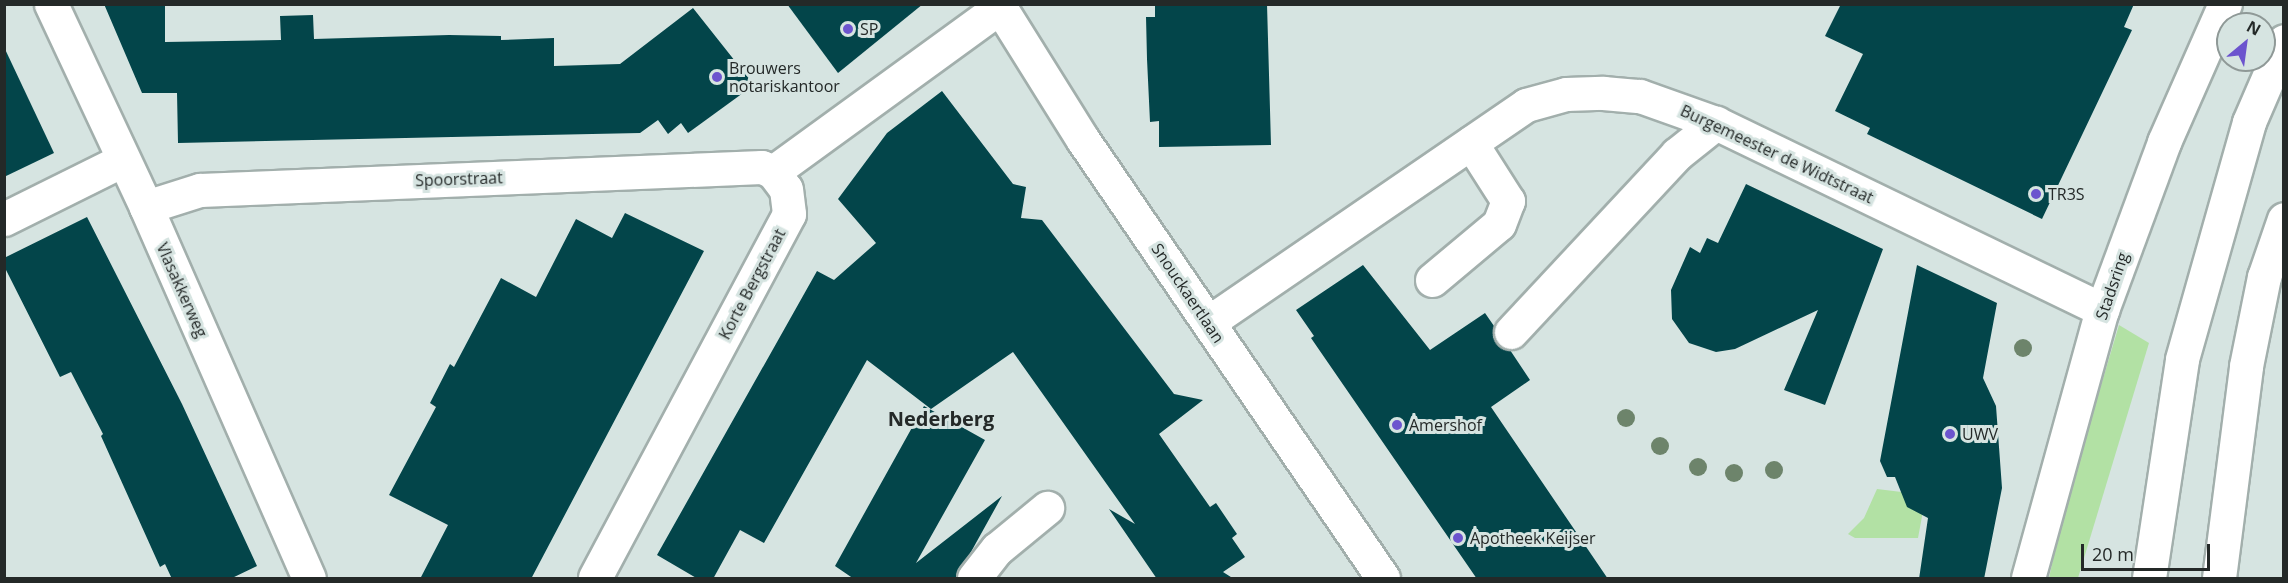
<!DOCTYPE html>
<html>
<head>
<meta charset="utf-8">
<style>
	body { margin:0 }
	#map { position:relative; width:2288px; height:583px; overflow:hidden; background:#d6e4e1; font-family:"Open Sans",sans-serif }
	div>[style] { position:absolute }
	.green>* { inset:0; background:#b2e1a4 }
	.building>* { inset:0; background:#03454a }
	.roads { filter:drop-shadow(2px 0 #a2afac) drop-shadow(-2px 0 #a2afac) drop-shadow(0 2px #a2afac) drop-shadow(0 -2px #a2afac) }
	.minor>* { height:33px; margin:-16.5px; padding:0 16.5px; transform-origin:16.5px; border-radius:16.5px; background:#fff }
	.major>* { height:33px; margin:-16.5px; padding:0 16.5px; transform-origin:16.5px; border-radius:16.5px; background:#fff }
	.trees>* { width:18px; height:18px; margin:-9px; border-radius:50%; background:#6d846b }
	.dots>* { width:16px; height:16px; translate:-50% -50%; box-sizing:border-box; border:3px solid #d6e4e1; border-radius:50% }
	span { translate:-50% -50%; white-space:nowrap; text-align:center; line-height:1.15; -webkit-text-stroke:6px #d6e4e1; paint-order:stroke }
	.poi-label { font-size:16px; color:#242928 }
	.left { translate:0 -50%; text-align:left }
	.street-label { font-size:16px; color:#242928 }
	.quarter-label { font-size:20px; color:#242928; font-weight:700 }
	.frame { position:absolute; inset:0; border:6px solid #242928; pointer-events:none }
	.north { position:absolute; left:2216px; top:12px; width:60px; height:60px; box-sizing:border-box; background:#d6e4e1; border:2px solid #8f9997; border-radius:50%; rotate:29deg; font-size:16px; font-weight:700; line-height:24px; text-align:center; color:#242928 }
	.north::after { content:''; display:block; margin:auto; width:21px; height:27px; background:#6c54ce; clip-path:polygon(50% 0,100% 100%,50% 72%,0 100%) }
	.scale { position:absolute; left:2081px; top:544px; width:129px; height:27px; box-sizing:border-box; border:3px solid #242928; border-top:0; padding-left:8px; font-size:18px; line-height:21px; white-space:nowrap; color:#242928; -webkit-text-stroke:4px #d6e4e1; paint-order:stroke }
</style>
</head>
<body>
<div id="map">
	<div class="green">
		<i style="clip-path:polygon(2119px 325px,2149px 343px,2078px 578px,2049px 578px,2063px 513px)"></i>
		<i style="clip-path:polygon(1877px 489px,1926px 495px,1918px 538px,1855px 538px,1848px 534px,1864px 518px)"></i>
	</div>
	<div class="building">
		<i style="clip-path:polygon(104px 4px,165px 4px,165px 42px,281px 40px,280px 16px,313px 15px,314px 39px,449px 35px,501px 36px,501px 40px,554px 38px,554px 66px,620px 64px,693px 8px,754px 85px,688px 133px,681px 123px,668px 134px,658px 120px,640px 133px,178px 143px,177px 93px,142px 93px)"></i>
		<i style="clip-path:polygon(787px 4px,923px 4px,838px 73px)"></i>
		<i style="clip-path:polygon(1155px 4px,1267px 4px,1271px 145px,1159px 147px,1159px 121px,1150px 122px,1147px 59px,1146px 17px,1155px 17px)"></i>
		<i style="clip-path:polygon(1841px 4px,2134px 4px,2124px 27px,2132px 30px,2042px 219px,1867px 134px,1870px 128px,1835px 111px,1863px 54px,1825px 36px)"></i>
		<i style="clip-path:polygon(4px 47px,54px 153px,4px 177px)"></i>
		<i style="clip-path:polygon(942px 91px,1013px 184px,1026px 187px,1021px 218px,1042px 220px,1174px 394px,1203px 400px,1159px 434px,1210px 507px,1216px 503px,1237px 534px,1232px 538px,1245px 557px,1223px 572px,1234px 579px,1157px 579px,1109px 509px,1135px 524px,1013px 352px,931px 409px,867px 360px,764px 543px,740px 530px,713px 579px,698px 579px,657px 555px,817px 271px,834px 280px,876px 243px,838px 199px,887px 133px)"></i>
		<i style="clip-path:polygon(1746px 184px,1883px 249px,1825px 405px,1784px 390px,1818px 310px,1735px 349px,1716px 352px,1689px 343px,1672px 319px,1671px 290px,1690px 247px,1700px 253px,1707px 238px,1718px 243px)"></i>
		<i style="clip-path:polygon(625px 213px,704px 251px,531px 579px,420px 579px,448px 525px,389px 495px,436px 407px,430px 403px,450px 364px,454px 367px,501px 278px,536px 297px,576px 219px,612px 238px)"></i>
		<i style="clip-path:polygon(87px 217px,182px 404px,257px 566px,230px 579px,172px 579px,165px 564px,160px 567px,101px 436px,103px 434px,71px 372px,60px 377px,4px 266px,4px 258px)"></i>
		<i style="clip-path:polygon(1363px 265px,1430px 350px,1485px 313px,1494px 326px,1493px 337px,1498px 345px,1510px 350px,1530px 380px,1491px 407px,1608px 579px,1477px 579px,1311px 338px,1314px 336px,1296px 310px)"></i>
		<i style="clip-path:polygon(1917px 265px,1997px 303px,1983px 378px,1996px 406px,2002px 488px,1984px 579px,1919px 579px,1928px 518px,1907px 507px,1895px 477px,1887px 477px,1880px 461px)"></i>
		<i style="clip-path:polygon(924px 406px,985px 440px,916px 563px,1002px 496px,956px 579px,854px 579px,835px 566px)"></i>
	</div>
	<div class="roads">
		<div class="minor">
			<i style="left:51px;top:4px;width:224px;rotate:64.9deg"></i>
			<i style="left:146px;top:207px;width:405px;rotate:66.3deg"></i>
			<i style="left:998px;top:4px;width:160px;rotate:58deg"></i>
			<i style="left:1083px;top:140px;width:531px;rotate:55.59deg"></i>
			<i style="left:773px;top:172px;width:279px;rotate:-36deg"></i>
			<i style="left:146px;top:207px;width:57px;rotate:-17.5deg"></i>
			<i style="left:200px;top:190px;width:562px;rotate:-2.34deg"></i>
			<i style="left:762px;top:167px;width:12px;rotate:24deg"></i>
			<i style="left:773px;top:172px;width:21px;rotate:53deg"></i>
			<i style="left:786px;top:189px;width:25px;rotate:83deg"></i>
			<i style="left:789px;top:214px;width:412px;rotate:118.1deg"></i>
			<i style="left:4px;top:219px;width:133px;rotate:-26.4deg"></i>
			<i style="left:1432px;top:280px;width:87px;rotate:-39.9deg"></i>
			<i style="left:1499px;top:224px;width:25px;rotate:-69deg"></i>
			<i style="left:1508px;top:201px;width:69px;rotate:-122.5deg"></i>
			<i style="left:1209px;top:322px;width:384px;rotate:-34.4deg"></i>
			<i style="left:1526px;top:105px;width:41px;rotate:-15.4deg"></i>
			<i style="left:1566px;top:94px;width:37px;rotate:-2deg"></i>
			<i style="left:1603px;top:93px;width:37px;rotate:5deg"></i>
			<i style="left:1640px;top:96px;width:81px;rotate:19.6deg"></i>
			<i style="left:1716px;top:123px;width:429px;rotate:25.8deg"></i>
			<i style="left:1511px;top:332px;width:243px;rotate:-47deg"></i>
			<i style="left:1677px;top:154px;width:50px;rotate:-38.5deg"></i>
			<i style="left:974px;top:578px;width:37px;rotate:-52deg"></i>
			<i style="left:997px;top:549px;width:65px;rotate:-39.4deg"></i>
			<i style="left:2028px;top:578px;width:278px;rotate:-74.6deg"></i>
			<i style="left:2102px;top:310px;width:179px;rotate:-69.7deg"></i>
			<i style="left:2164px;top:142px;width:151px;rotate:-66.2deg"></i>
		</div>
		<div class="major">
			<i style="left:2149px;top:578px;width:221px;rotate:-81.4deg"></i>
			<i style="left:2182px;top:359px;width:246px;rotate:-74.2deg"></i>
			<i style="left:2249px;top:122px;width:88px;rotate:-66.6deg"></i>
			<i style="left:2219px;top:578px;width:214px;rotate:-82.7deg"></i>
			<i style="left:2246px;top:366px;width:91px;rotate:-78.6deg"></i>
			<i style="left:2264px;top:277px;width:61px;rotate:-71deg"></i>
		</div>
	</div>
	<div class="trees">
		<i style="left:2023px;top:348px"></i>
		<i style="left:1626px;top:418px"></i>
		<i style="left:1660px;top:446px"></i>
		<i style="left:1698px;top:467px"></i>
		<i style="left:1774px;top:470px"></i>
		<i style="left:1734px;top:473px"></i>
	</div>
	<div class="dots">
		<i style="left:848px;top:29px;background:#6c54ce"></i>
		<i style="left:717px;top:77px;background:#6c54ce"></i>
		<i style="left:2036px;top:194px;background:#6c54ce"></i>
		<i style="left:1397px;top:425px;background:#6c54ce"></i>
		<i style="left:1950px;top:434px;background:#6c54ce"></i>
		<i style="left:1458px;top:538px;background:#6c54ce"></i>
	</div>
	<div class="poi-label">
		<span class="left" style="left:860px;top:29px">SP</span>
		<span class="left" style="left:729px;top:77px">Brouwers<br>notariskantoor</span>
		<span class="left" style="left:2048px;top:194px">TR3S</span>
		<span class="left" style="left:1409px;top:425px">Amershof</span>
		<span class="left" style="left:1962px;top:434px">UWV</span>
		<span class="left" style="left:1470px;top:538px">Apotheek Keijser</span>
	</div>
	<div class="street-label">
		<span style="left:1777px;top:154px;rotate:25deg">Burgemeester de Widtstraat</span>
		<span style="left:459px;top:179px;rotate:-2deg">Spoorstraat</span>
		<span style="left:752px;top:284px;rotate:-62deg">Korte Bergstraat</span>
		<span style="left:2112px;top:286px;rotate:-71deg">Stadsring</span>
		<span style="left:182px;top:290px;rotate:66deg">Vlasakkerweg</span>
		<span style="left:1188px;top:293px;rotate:56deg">Snouckaertlaan</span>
	</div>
	<div class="quarter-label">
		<span style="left:941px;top:418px">Nederberg</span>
	</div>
	<div class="frame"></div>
	<div class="north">N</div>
	<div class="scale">20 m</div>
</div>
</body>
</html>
